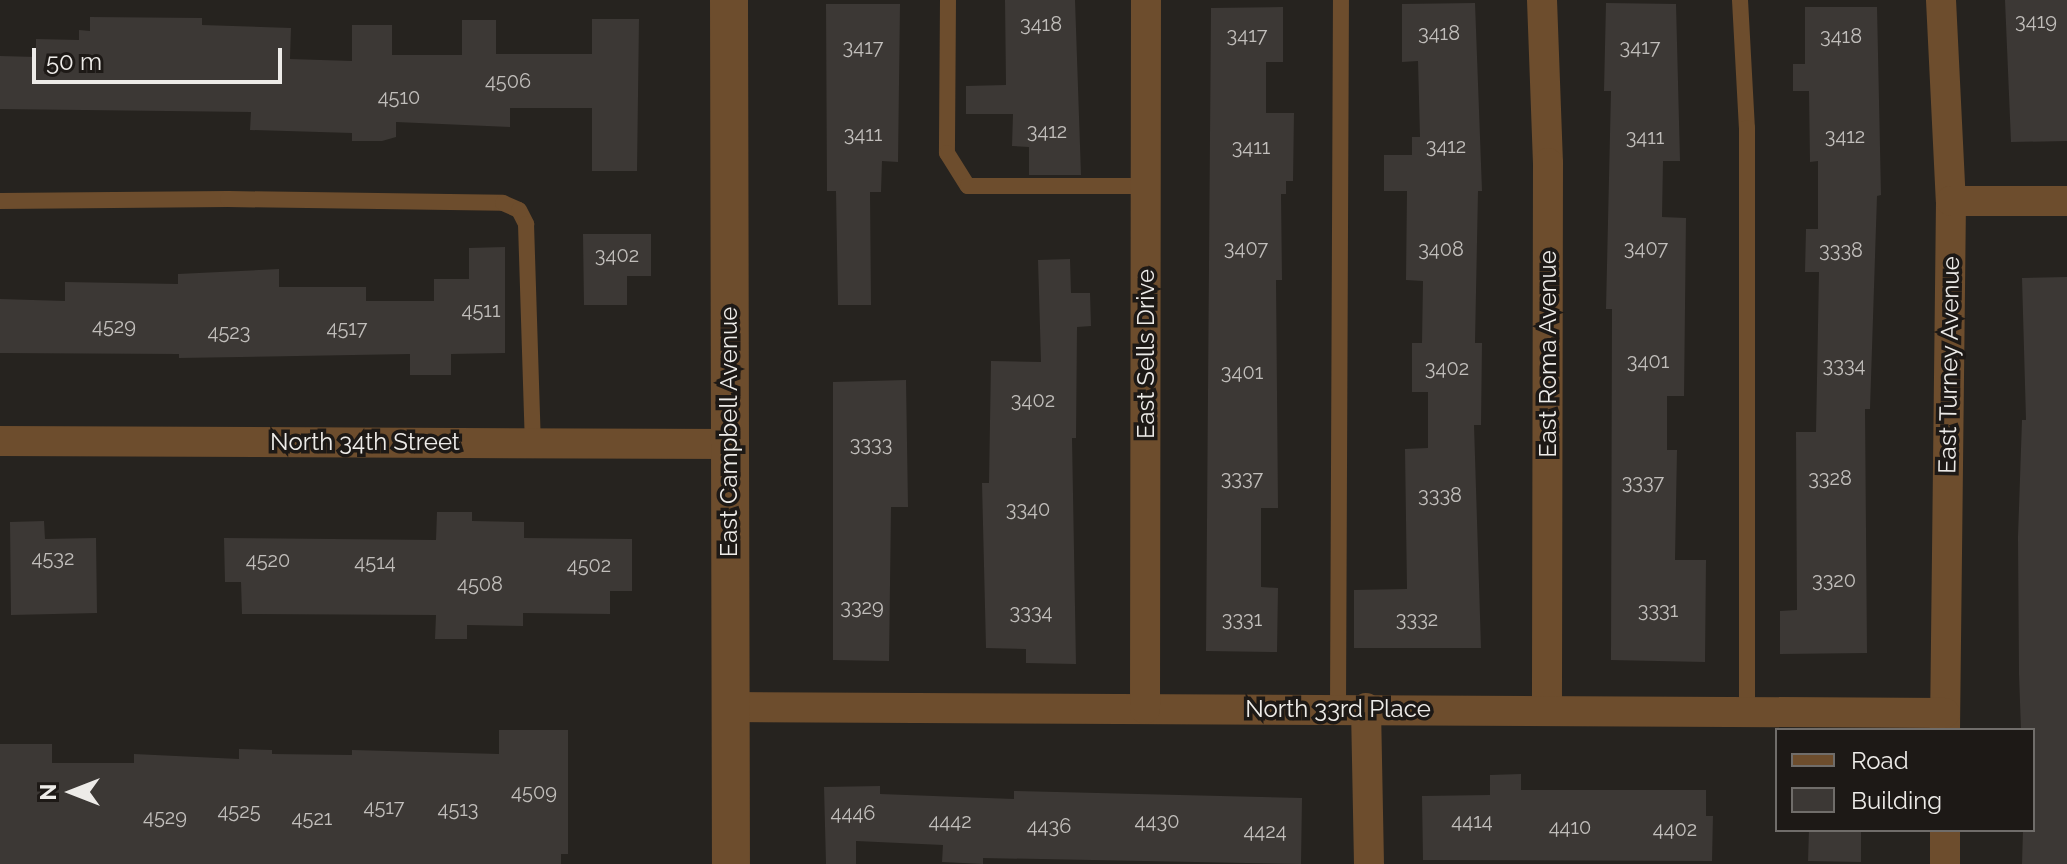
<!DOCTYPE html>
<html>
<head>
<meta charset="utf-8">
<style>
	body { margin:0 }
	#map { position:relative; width:2067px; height:864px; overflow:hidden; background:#26231f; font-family:Raleway,sans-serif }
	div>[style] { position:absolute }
	.building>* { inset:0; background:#3c3835 }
	.service>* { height:16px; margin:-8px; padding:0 8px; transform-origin:8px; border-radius:8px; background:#6d4d2d }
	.minor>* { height:30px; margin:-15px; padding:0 15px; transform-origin:15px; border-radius:15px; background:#6d4d2d }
	.tertiary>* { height:38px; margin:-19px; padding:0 19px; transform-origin:19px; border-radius:19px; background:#6d4d2d }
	span { translate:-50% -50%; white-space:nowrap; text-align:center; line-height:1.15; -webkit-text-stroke:7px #1d1916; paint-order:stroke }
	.number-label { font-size:20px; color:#c1bebb }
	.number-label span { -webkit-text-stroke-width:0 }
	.street-label { font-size:24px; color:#edebe8 }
	.legend { position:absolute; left:1775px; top:728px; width:260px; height:104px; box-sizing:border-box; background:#1d1916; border:2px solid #706d6a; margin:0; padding:10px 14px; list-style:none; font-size:24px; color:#edebe8 }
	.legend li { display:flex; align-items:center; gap:16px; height:40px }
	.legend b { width:40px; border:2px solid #706d6a }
	.north { position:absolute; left:32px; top:752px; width:80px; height:80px; -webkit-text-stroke:6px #1d1916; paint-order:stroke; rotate:270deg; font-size:22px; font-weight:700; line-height:32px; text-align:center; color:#edebe8 }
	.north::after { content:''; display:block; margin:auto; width:28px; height:36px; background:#edebe8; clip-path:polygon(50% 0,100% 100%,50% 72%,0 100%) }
	.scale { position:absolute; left:32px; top:48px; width:250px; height:36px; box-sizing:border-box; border:4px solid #edebe8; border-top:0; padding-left:10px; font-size:24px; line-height:28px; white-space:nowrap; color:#edebe8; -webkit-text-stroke:6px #1d1916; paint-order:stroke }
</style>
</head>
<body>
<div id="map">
	<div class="building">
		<i style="clip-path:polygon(1005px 0,1075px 0,1081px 175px,1029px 175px,1029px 147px,1012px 146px,1013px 114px,966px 114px,966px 86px,1006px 85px)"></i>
		<i style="clip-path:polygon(2005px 0,2067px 0,2067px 141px,2011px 142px)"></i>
		<i style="clip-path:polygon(1475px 3px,1482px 191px,1478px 191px,1475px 343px,1482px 343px,1481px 425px,1474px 425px,1481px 648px,1354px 648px,1354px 590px,1407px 589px,1405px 449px,1428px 448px,1428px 392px,1412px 392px,1412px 343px,1422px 343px,1423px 281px,1406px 280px,1407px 191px,1384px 191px,1384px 155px,1412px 155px,1412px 137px,1420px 137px,1418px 61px,1402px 62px,1402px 4px)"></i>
		<i style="clip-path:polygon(1606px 3px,1676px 4px,1680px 161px,1663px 161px,1662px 217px,1686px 218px,1684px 396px,1667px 396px,1667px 450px,1677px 450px,1675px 560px,1706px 560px,1705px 662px,1611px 660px,1612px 309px,1606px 309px,1611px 91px,1604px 91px)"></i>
		<i style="clip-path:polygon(826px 4px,900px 4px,898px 162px,882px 161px,881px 192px,870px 192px,871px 305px,838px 305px,836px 191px,827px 191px)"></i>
		<i style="clip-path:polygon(1283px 7px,1283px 62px,1266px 62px,1266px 113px,1294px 113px,1293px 181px,1286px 181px,1286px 194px,1281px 194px,1282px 280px,1276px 280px,1278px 508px,1261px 508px,1261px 587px,1278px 588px,1277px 652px,1206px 651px,1211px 8px)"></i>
		<i style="clip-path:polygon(1805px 7px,1877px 7px,1881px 195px,1877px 196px,1870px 409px,1865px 409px,1867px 653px,1780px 654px,1780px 611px,1797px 610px,1796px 432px,1816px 432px,1819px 272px,1805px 272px,1806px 229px,1818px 229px,1818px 161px,1810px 162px,1809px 91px,1793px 91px,1793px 64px,1805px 64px)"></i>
		<i style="clip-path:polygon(90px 17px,202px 18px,202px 25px,291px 28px,290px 59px,352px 61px,352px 25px,392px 25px,392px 55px,462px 55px,462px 20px,496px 20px,496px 54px,592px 54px,592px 19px,639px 19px,637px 171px,592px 171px,592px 108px,510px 108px,510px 127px,396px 122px,396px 137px,382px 141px,352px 141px,352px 133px,250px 130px,251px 112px,0 109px,0 56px,36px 57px,36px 39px,79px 40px,79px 30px,90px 31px)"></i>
		<i style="clip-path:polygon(583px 234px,651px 234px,651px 276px,627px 276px,627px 305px,584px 305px)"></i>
		<i style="clip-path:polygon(505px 247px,505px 353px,451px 354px,451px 375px,410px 375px,410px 354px,179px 358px,179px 354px,0 353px,0 299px,65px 301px,65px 282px,178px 284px,178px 274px,279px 269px,279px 287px,366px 287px,366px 301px,434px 301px,434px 279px,469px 279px,469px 248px)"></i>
		<i style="clip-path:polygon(1070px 259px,1071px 293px,1090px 293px,1091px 326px,1077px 327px,1076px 438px,1072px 438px,1076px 664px,1026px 663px,1026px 649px,986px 648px,982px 483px,989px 483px,991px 361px,1041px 362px,1038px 260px)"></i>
		<i style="clip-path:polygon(2067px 277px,2067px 864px,2022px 864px,2023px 830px,2033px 830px,2033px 730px,2021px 730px,2019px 674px,2018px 537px,2022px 420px,2026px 420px,2022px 278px)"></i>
		<i style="clip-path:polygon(906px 380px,908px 507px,891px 507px,889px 661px,833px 660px,833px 382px)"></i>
		<i style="clip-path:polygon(437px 512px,472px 512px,472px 521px,524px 522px,524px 538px,632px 539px,632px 591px,610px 591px,610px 614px,523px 613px,523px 626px,467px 625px,467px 639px,435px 639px,436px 615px,242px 614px,241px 582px,225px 582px,224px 538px,436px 540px)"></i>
		<i style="clip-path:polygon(44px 521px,45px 539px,96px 538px,97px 613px,11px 615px,10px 522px)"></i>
		<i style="clip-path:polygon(499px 730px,568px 730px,568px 854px,561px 854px,561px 864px,0 864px,0 744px,52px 744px,52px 763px,134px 763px,134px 754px,239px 759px,239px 749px,272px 750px,272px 754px,352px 755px,352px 750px,499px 754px)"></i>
		<i style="clip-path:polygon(1521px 774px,1521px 790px,1706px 790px,1706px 816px,1713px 816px,1712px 861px,1423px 860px,1422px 796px,1490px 795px,1490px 775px)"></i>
		<i style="clip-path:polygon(880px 786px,880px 794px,1014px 799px,1014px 791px,1302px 798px,1301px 864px,983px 858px,983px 864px,942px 862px,943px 845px,856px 841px,856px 864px,826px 864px,824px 787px)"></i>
		<i style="clip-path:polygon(1809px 830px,1861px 830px,1861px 862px,1808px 861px)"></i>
	</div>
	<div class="service">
		<i style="left:948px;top:0;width:153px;rotate:90.4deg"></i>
		<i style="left:947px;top:153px;width:39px;rotate:58deg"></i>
		<i style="left:968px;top:186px;width:178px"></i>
		<i style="left:1740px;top:0;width:128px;rotate:86.9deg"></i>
		<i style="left:1747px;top:128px;width:582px;rotate:90deg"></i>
		<i style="left:0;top:201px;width:228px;rotate:-0.5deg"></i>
		<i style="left:228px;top:199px;width:275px;rotate:0.8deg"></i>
		<i style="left:503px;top:203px;width:17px;rotate:24deg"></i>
		<i style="left:519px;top:210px;width:16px;rotate:63deg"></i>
		<i style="left:526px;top:224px;width:220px;rotate:88.2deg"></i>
		<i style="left:1338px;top:708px;width:708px;rotate:-89.76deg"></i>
	</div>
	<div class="minor">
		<i style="left:1542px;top:0;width:163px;rotate:87.9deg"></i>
		<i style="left:1548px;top:163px;width:545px;rotate:90.11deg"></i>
		<i style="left:1941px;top:0;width:201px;rotate:87.2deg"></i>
		<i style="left:1951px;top:201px;width:529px;rotate:90.65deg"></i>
		<i style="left:1951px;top:201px;width:116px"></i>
		<i style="left:0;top:441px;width:729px;rotate:0.24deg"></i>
		<i style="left:731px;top:707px;width:1214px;rotate:0.28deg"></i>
		<i style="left:1366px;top:708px;width:156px;rotate:88.9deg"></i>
		<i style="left:1145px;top:709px;width:709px;rotate:-89.92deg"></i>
		<i style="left:1945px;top:864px;width:34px;rotate:-90deg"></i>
	</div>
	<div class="tertiary">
		<i style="left:729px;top:0;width:864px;rotate:89.87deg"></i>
	</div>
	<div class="number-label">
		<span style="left:2036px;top:21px">3419</span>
		<span style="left:1041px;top:24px">3418</span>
		<span style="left:1439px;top:33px">3418</span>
		<span style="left:1247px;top:35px">3417</span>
		<span style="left:1841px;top:36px">3418</span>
		<span style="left:863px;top:47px">3417</span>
		<span style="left:1640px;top:47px">3417</span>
		<span style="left:508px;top:81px">4506</span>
		<span style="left:399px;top:97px">4510</span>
		<span style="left:1047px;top:131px">3412</span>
		<span style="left:863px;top:134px">3411</span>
		<span style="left:1845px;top:136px">3412</span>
		<span style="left:1645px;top:137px">3411</span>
		<span style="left:1446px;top:146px">3412</span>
		<span style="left:1251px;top:147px">3411</span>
		<span style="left:1246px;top:248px">3407</span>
		<span style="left:1646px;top:248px">3407</span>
		<span style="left:1441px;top:249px">3408</span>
		<span style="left:1841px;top:250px">3338</span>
		<span style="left:617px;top:255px">3402</span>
		<span style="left:481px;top:310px">4511</span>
		<span style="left:114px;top:326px">4529</span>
		<span style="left:347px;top:328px">4517</span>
		<span style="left:229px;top:332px">4523</span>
		<span style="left:1648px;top:361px">3401</span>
		<span style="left:1844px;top:365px">3334</span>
		<span style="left:1447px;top:368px">3402</span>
		<span style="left:1242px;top:372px">3401</span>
		<span style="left:1033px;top:400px">3402</span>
		<span style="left:871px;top:444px">3333</span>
		<span style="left:1242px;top:478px">3337</span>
		<span style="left:1830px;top:478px">3328</span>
		<span style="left:1643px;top:482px">3337</span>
		<span style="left:1440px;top:495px">3338</span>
		<span style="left:1028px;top:509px">3340</span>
		<span style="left:53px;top:558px">4532</span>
		<span style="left:268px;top:560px">4520</span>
		<span style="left:375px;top:562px">4514</span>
		<span style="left:589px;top:565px">4502</span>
		<span style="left:1834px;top:580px">3320</span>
		<span style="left:480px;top:584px">4508</span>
		<span style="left:862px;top:607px">3329</span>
		<span style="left:1658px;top:610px">3331</span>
		<span style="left:1031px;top:612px">3334</span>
		<span style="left:1242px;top:619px">3331</span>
		<span style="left:1417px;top:619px">3332</span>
		<span style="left:534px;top:792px">4509</span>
		<span style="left:384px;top:807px">4517</span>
		<span style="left:458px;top:809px">4513</span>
		<span style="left:239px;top:811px">4525</span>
		<span style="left:853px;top:813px">4446</span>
		<span style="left:165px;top:817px">4529</span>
		<span style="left:312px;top:818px">4521</span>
		<span style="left:950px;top:821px">4442</span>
		<span style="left:1157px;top:821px">4430</span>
		<span style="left:1472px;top:821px">4414</span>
		<span style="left:1049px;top:826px">4436</span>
		<span style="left:1570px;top:827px">4410</span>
		<span style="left:1675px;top:829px">4402</span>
		<span style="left:1265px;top:831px">4424</span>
	</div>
	<div class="street-label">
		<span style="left:1146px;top:354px;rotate:-90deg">East Sells Drive</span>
		<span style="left:1548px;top:354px;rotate:-90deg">East Roma Avenue</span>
		<span style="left:1949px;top:365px;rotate:-89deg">East Turney Avenue</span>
		<span style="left:729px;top:432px;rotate:-90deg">East Campbell Avenue</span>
		<span style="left:365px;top:442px">North 34th Street</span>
		<span style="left:1338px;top:709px">North 33rd Place</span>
	</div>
	<ul class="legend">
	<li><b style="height:10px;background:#6d4d2d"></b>Road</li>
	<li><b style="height:22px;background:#3c3835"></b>Building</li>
	</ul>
	<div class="north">N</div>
	<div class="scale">50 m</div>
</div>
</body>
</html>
